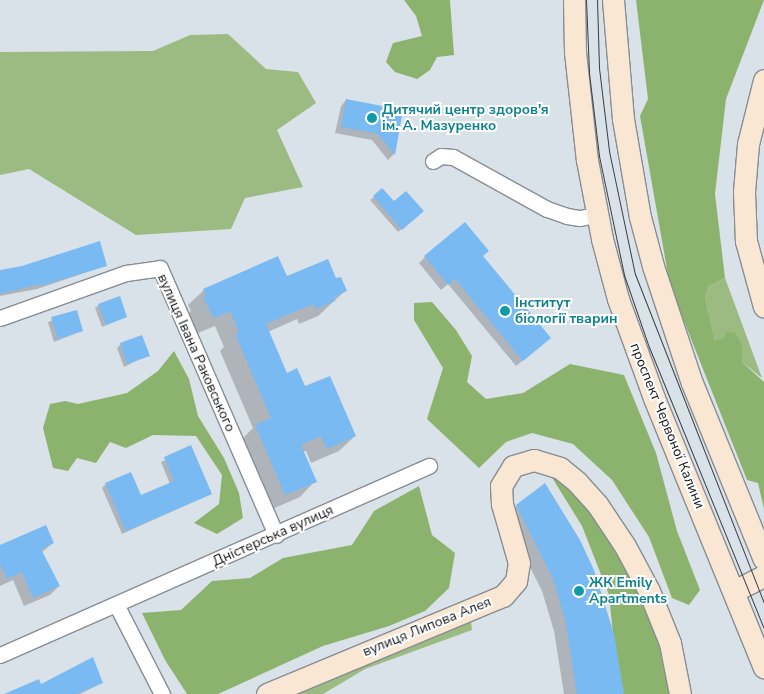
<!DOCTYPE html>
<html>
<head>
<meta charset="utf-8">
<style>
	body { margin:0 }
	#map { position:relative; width:764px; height:694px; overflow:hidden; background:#dae2e9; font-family:"Nunito Sans",sans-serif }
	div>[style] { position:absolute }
	.green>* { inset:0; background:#9bbb83 }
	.forest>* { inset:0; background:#8cb36d }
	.shadow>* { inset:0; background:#0003 }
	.building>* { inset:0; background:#79baf2 }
	.roads { filter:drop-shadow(1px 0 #868d94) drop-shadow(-1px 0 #868d94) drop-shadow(0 1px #868d94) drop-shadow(0 -1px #868d94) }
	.street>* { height:15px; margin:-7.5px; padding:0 7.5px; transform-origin:7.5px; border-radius:7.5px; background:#fff }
	.secondary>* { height:21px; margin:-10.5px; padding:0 10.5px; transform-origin:10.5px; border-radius:10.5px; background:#fae7d3 }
	.tram>* { height:1px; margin:-0.5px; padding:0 0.5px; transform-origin:0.5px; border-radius:0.5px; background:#393d40 }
	.dots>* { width:14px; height:14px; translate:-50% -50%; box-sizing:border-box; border:2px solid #fff; border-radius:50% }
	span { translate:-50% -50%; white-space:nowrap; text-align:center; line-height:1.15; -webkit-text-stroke:4px #fff; paint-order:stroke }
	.culture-label { font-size:14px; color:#0d838f; font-weight:700 }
	.left { translate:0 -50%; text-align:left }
	.street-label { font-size:14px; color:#111416 }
</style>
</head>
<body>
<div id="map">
	<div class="green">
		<i style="clip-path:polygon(228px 34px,266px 69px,298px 72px,316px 103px,277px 130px,303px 187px,245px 198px,231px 229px,136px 235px,29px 169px,0 175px,0 52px,153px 51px,190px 35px)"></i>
		<i style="clip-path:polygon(725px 278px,762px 378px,742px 362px,742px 345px,715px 340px,705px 297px,709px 286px)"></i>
		<i style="clip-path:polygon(471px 621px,472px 630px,365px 669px,323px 694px,293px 694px,347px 669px)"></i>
	</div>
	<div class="forest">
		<i style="clip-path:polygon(404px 0,450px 0,454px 55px,437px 57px,430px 70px,417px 79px,395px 72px,386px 62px,393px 43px,422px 36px,416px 16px)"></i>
		<i style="clip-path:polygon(636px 0,764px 0,726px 99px,715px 194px,725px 278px,709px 286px,705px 297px,715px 340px,723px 339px,727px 332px,735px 333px,742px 345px,742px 362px,764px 382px,764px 509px,758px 483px,747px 480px,670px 286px,640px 116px,648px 99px)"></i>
		<i style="clip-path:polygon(432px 302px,456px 330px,472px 356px,467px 382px,486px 399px,523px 393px,570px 364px,624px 375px,656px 453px,677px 531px,700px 590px,689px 605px,672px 598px,649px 537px,612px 480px,573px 444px,532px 433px,506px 442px,479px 468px,427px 419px,443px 368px,414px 320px,414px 303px)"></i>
		<i style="clip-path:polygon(174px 351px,189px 379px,198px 416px,224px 458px,239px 493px,243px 518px,217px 534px,194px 523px,219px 504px,222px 475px,196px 436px,153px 435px,126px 448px,110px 442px,96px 463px,77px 458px,68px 471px,53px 468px,43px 428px,50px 404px,65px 401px,78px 404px,127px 393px,158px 371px)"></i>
		<i style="clip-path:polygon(543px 463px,593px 503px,654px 618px,671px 694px,619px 694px,609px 595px,582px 526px)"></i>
		<i style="clip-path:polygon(419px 486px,432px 535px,455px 553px,449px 588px,425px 611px,389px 626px,323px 646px,218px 694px,187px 694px,165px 660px,142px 613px,181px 610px,212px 581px,250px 578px,283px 558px,352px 545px,374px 511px)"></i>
	</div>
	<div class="shadow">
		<i style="clip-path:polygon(346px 100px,402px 111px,394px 154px,388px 160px,372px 140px,335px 133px,341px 106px)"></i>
		<i style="clip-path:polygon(374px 197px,394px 203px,418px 215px,398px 232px,370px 200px)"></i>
		<i style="clip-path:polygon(481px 256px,543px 344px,516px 366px,448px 284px,441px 290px,419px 263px,425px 257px)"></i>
		<i style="clip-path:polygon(105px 266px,37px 289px,0 296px,0 272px)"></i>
		<i style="clip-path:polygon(286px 278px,336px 280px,346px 290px,318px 316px,299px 324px,297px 319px,268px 332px,286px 374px,355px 436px,339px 451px,311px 463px,306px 451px,302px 452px,315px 481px,300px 497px,270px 510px,240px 441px,253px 428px,220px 351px,224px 347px,215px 326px,198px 333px,188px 314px,191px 311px,188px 305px,204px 290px)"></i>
		<i style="clip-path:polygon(99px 305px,126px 317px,102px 327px,95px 308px)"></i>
		<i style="clip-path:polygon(76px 311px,82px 331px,54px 342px,48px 322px)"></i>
		<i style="clip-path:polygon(121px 344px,148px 355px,124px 367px,117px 348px)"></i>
		<i style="clip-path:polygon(191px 447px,211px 494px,122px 534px,102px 488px,106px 484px,141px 497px,170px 484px,161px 462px)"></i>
		<i style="clip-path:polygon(517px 506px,621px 694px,564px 694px,554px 631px,542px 591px,505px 518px)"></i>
		<i style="clip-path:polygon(53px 543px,41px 553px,59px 586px,50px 595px,24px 606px,13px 580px,0 586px,0 547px)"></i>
		<i style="clip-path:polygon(102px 683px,80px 694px,10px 694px,40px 686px)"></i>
	</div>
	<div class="building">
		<i style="clip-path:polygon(346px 99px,403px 110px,395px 155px,378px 134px,341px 127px)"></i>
		<i style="clip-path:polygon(382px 188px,394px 201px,406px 191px,424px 211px,402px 230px,373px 196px)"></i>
		<i style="clip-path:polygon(465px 222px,489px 251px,483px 256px,551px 338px,523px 361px,455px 279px,448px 285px,424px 256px)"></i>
		<i style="clip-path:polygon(100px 241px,107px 266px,40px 286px,40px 284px,0 294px,0 270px,22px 266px)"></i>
		<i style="clip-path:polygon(278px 256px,287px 276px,328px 259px,336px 278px,341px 277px,347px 291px,334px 297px,335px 301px,315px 309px,313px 304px,266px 324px,287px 373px,297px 368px,305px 386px,330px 376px,356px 436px,327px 449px,321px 436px,301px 445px,317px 482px,285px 495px,255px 425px,271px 418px,235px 334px,239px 332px,230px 311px,214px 318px,203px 297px,206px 296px,203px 289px)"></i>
		<i style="clip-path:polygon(120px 296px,127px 317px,106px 325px,98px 304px)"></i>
		<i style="clip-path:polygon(77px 310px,83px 331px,58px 339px,51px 317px)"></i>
		<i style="clip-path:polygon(142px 335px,150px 356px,127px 364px,120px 343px)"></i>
		<i style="clip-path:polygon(191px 445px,212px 494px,126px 531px,105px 483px,131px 472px,141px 495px,174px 481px,164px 457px)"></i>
		<i style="clip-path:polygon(545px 483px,580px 540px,594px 570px,614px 634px,624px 694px,577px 694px,565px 619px,553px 579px,516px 505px)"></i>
		<i style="clip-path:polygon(46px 525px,54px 543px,41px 549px,60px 586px,33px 598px,22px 572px,7px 579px,0 564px,0 545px)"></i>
		<i style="clip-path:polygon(93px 657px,103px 683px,76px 694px,4px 694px,39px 679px,41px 684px)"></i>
	</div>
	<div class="roads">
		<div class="street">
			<i style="left:433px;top:161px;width:9px;rotate:-32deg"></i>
			<i style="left:441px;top:156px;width:12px;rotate:5deg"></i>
			<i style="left:453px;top:157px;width:107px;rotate:29deg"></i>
			<i style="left:547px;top:209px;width:21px;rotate:19deg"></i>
			<i style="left:567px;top:216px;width:13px;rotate:9deg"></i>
			<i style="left:580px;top:218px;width:16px;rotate:-11deg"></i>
			<i style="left:0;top:318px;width:134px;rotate:-19.7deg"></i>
			<i style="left:126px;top:273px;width:34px;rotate:-8deg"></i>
			<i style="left:160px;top:268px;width:291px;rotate:66.5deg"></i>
			<i style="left:117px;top:606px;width:99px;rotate:62.9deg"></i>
			<i style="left:0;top:655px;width:469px;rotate:-23.8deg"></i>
		</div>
		<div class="secondary">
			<i style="left:574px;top:0;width:52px;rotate:88.9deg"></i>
			<i style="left:575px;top:52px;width:109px;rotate:83.7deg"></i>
			<i style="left:587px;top:160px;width:80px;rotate:79.2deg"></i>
			<i style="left:602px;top:239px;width:62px;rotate:75.1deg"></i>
			<i style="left:618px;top:299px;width:105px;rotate:70deg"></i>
			<i style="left:654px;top:398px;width:291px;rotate:67.8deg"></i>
			<i style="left:613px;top:0;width:119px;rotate:85.2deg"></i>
			<i style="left:623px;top:119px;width:99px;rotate:80.2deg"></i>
			<i style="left:640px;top:217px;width:51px;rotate:75.1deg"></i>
			<i style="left:653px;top:266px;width:123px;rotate:71.6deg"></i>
			<i style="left:692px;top:383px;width:190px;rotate:67.8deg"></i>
			<i style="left:764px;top:80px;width:66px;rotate:104deg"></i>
			<i style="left:748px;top:144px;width:48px;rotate:94.8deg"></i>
			<i style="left:744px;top:192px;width:49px;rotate:87.7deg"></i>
			<i style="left:746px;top:241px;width:68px;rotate:74.7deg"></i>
			<i style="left:734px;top:591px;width:34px;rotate:-27deg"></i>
			<i style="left:267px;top:694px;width:256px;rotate:-22.6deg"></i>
			<i style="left:503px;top:596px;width:20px;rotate:-49deg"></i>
			<i style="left:516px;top:581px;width:18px;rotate:-81deg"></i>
			<i style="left:519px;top:563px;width:61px;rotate:-106.1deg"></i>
			<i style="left:502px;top:504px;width:18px;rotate:-93deg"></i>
			<i style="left:501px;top:486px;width:23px;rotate:-59deg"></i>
			<i style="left:513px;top:466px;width:22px;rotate:-16deg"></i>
			<i style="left:534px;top:460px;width:27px;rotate:17deg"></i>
			<i style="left:560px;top:468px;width:22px;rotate:39deg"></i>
			<i style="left:577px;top:482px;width:30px;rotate:48deg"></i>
			<i style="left:597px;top:504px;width:50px;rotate:56.3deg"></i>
			<i style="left:625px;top:546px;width:51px;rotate:61.9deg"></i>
			<i style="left:649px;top:591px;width:56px;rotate:68deg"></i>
			<i style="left:670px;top:643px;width:52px;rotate:78.9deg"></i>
		</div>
	</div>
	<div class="tram">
		<i style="left:586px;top:0;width:73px;rotate:87.6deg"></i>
		<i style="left:589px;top:73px;width:84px;rotate:83.1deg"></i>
		<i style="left:599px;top:156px;width:122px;rotate:78.1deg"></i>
		<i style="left:624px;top:275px;width:76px;rotate:70.9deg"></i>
		<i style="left:649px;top:347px;width:305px;rotate:67.8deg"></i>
		<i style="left:597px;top:0;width:68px;rotate:88.3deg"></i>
		<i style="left:599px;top:68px;width:84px;rotate:83.1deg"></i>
		<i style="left:609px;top:151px;width:126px;rotate:78.1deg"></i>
		<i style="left:635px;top:274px;width:353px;rotate:68.6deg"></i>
	</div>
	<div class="dots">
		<i style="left:372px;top:118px;background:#0f9aa8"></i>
		<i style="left:505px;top:311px;background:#0f9aa8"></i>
		<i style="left:579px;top:591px;background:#0f9aa8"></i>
	</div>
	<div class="culture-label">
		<span class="left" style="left:382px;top:118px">Дитячий центр здоров'я<br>ім. А. Мазуренко</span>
		<span class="left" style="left:515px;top:311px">Інститут<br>біології тварин</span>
		<span class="left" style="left:589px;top:591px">ЖК Emily<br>Apartments</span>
	</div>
	<div class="street-label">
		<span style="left:196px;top:353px;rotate:66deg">вулиця Івана Раковського</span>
		<span style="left:667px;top:426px;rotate:68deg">проспект Червоної Калини</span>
		<span style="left:273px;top:536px;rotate:-24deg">Дністерська вулиця</span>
		<span style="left:427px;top:627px;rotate:-22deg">вулиця Липова Алея</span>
	</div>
</div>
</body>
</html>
